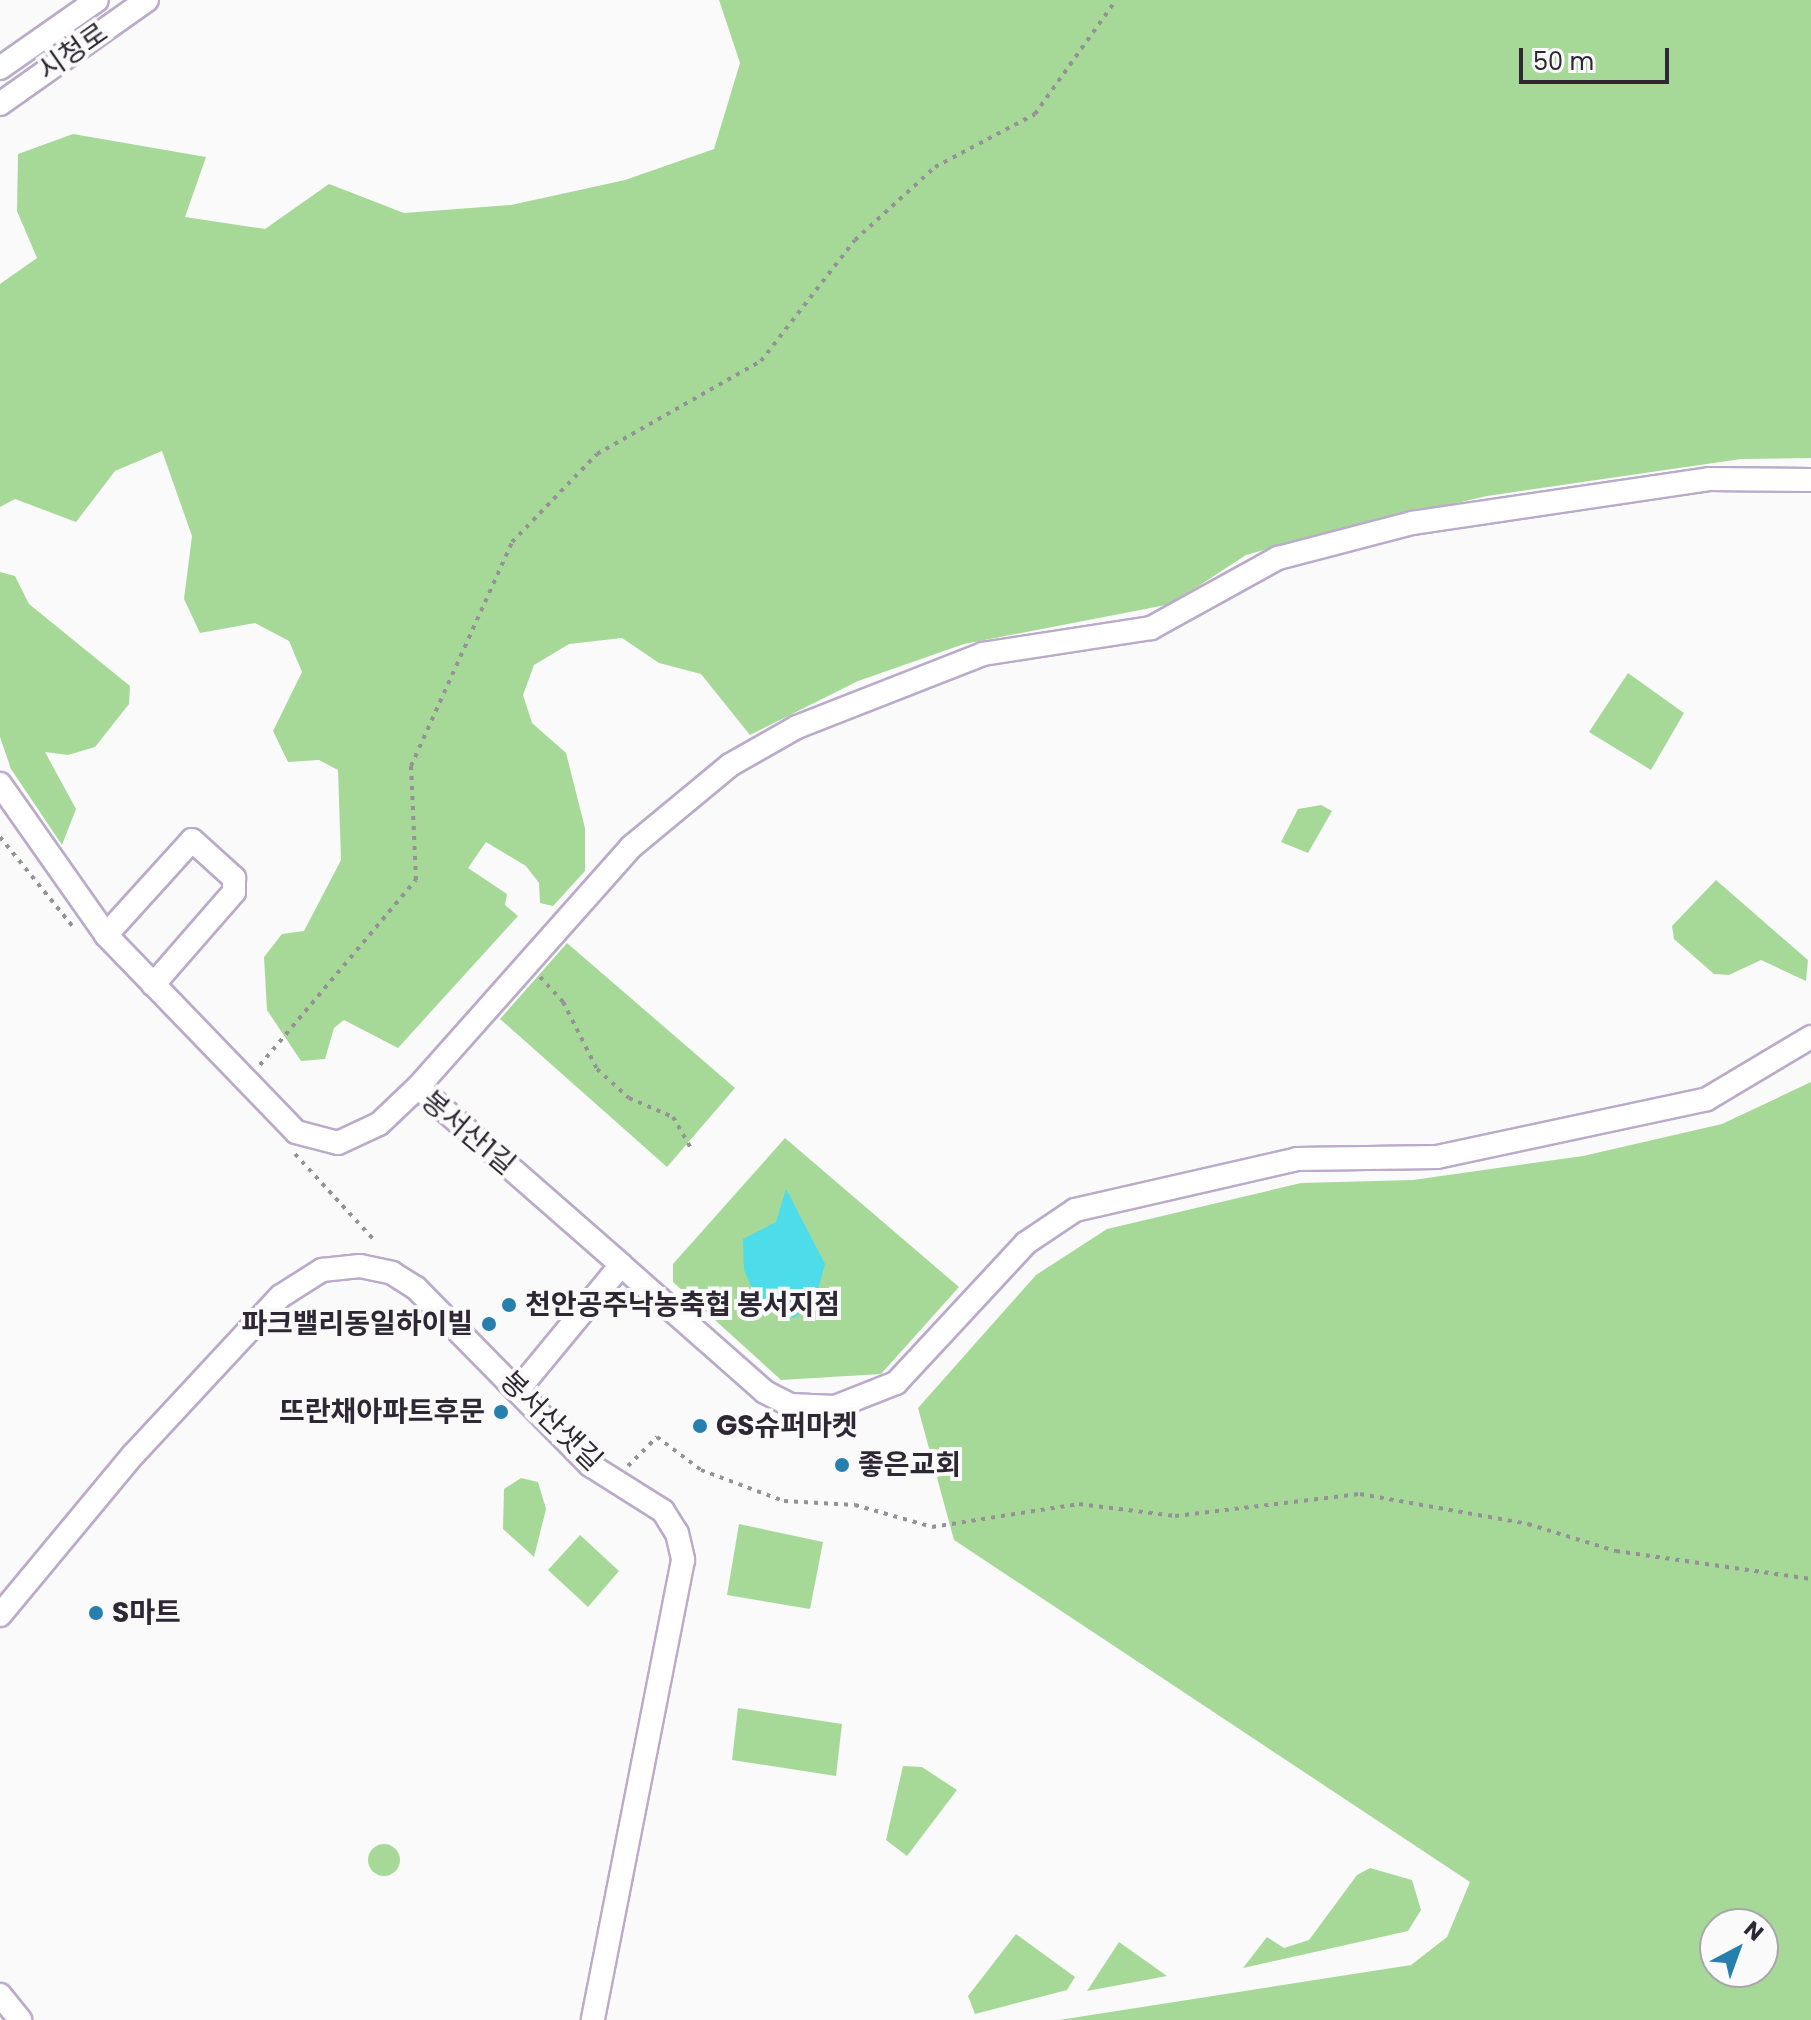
<!DOCTYPE html>
<html>
<head>
<meta charset="utf-8">
<style>
	body { margin:0 }
	#map { position:relative; width:1811px; height:2020px; overflow:hidden; background:#fafafa; font-family:Poppins,"Noto Sans KR",sans-serif }
	div>[style] { position:absolute }
	.green>* { inset:0; background:#a6d998 }
	.round { border-radius:50% }
	.water>* { inset:0; background:#4cdcea }
	.path>* { height:4px; margin-top:-2px; transform-origin:0; background:repeating-linear-gradient(90deg,#949197 0 4px,transparent 0 10px) }
	.roads { filter:drop-shadow(2px 0 #bbabca) drop-shadow(-2px 0 #bbabca) drop-shadow(0 2px #bbabca) drop-shadow(0 -2px #bbabca) }
	.minor>* { height:22px; margin:-11px; padding:0 11px; transform-origin:11px; border-radius:11px; background:#fff }
	.dots>* { width:22px; height:22px; translate:-50% -50%; box-sizing:border-box; border:4px solid #fafafa; border-radius:50% }
	span { translate:-50% -50%; white-space:nowrap; text-align:center; line-height:1.15; -webkit-text-stroke:8px #fafafa; paint-order:stroke }
	.street-label { font-size:28px; color:#2e2834 }
	.poi-label { font-size:28px; color:#2e2834; font-weight:700 }
	.left { translate:0 -50%; text-align:left }
	.right { translate:-100% -50%; text-align:right }
	.north { position:absolute; left:1699px; top:1908px; width:80px; height:80px; box-sizing:border-box; background:#fafafa; border:2px solid #a8a6ab; border-radius:50%; rotate:41deg; font-size:22px; font-weight:700; line-height:32px; text-align:center; color:#2e2834 }
	.north::after { content:''; display:block; margin:auto; width:28px; height:36px; background:#277fae; clip-path:polygon(50% 0,100% 100%,50% 72%,0 100%) }
	.scale { position:absolute; left:1519px; top:48px; width:150px; height:36px; box-sizing:border-box; border:4px solid #2e2834; border-top:0; padding-left:10px; font-size:24px; line-height:28px; white-space:nowrap; color:#2e2834; -webkit-text-stroke:6px #fafafa; paint-order:stroke }
</style>
</head>
<body>
<div id="map">
	<div class="green">
		<i style="clip-path:polygon(719px 0,1811px 0,1811px 458px,1741px 459px,1487px 496px,1322px 534px,1246px 555px,1171px 604px,964px 644px,858px 681px,750px 735px,701px 674px,659px 663px,622px 638px,569px 644px,534px 665px,523px 695px,532px 723px,566px 753px,585px 828px,585px 871px,553px 906px,540px 903px,539px 883px,526px 866px,486px 842px,468px 868px,507px 894px,505px 905px,518px 916px,398px 1048px,344px 1020px,334px 1028px,325px 1059px,301px 1061px,267px 1010px,264px 957px,282px 934px,304px 931px,341px 860px,338px 770px,319px 760px,288px 762px,273px 731px,302px 672px,289px 641px,255px 623px,200px 633px,184px 599px,192px 536px,162px 451px,115px 471px,76px 522px,15px 499px,0 507px,0 284px,37px 258px,17px 211px,18px 154px,73px 134px,206px 157px,185px 217px,265px 229px,329px 184px,404px 213px,511px 205px,625px 180px,714px 149px,740px 63px)"></i>
		<i style="clip-path:polygon(0 572px,15px 576px,29px 604px,130px 686px,129px 704px,95px 747px,68px 755px,45px 752px,76px 809px,62px 845px,11px 769px,0 737px)"></i>
		<i style="clip-path:polygon(1628px 673px,1684px 713px,1651px 770px,1589px 732px)"></i>
		<i style="clip-path:polygon(1321px 805px,1332px 811px,1308px 853px,1281px 842px,1298px 809px)"></i>
		<i style="clip-path:polygon(1716px 880px,1808px 960px,1806px 981px,1761px 960px,1729px 975px,1714px 974px,1674px 939px,1672px 926px)"></i>
		<i style="clip-path:polygon(567px 943px,735px 1088px,667px 1167px,500px 1019px)"></i>
		<i style="clip-path:polygon(evenodd,1811px 1082px,1811px 2020px,1059px 2020px,1411px 1965px,1447px 1937px,1470px 1882px,954px 1540px,918px 1408px,1036px 1275px,1107px 1229px,1301px 1183px,1413px 1180px,1583px 1156px,1722px 1124px,1811px 1082px,1715px 1924px,1763px 1924px,1763px 1972px,1715px 1972px,1715px 1924px)"></i>
		<i style="clip-path:polygon(785px 1138px,959px 1287px,881px 1374px,781px 1380px,673px 1282px,673px 1264px)"></i>
		<i style="clip-path:polygon(521px 1478px,538px 1482px,546px 1509px,534px 1557px,503px 1529px,504px 1489px)"></i>
		<i style="clip-path:polygon(739px 1524px,823px 1542px,810px 1609px,727px 1595px)"></i>
		<i style="clip-path:polygon(580px 1535px,619px 1571px,588px 1607px,548px 1570px)"></i>
		<i style="clip-path:polygon(738px 1708px,842px 1724px,836px 1776px,732px 1760px)"></i>
		<i style="clip-path:polygon(903px 1766px,922px 1767px,957px 1790px,907px 1856px,886px 1840px)"></i>
		<i class="round" style="left:368px;top:1844px;width:32px;height:32px"></i>
		<i style="clip-path:polygon(1370px 1868px,1412px 1880px,1421px 1910px,1408px 1931px,1243px 1968px,1267px 1937px,1284px 1948px,1309px 1940px,1357px 1875px)"></i>
		<i style="clip-path:polygon(1016px 1934px,1075px 1977px,1067px 1990px,975px 2014px,968px 1996px)"></i>
		<i style="clip-path:polygon(1119px 1942px,1167px 1976px,1087px 1991px)"></i>
	</div>
	<div class="water">
		<i style="clip-path:polygon(786px 1189px,825px 1264px,814px 1304px,793px 1318px,760px 1307px,744px 1270px,743px 1239px,776px 1222px)"></i>
	</div>
	<div class="path">
		<i style="left:0;top:837px;width:117px;rotate:50.9deg"></i>
		<i style="left:540px;top:977px;width:34px;rotate:47deg"></i>
		<i style="left:563px;top:1002px;width:75px;rotate:63.1deg"></i>
		<i style="left:597px;top:1069px;width:43px;rotate:42.2deg"></i>
		<i style="left:629px;top:1098px;width:48px;rotate:23.4deg"></i>
		<i style="left:673px;top:1117px;width:38px;rotate:60deg"></i>
		<i style="left:260px;top:1065px;width:242px;rotate:-49.9deg"></i>
		<i style="left:416px;top:880px;width:114px;rotate:-92.5deg"></i>
		<i style="left:411px;top:766px;width:246px;rotate:-65.7deg"></i>
		<i style="left:512px;top:542px;width:122px;rotate:-46deg"></i>
		<i style="left:597px;top:454px;width:189px;rotate:-29.6deg"></i>
		<i style="left:761px;top:361px;width:153px;rotate:-52.2deg"></i>
		<i style="left:855px;top:240px;width:108px;rotate:-42.4deg"></i>
		<i style="left:935px;top:167px;width:113px;rotate:-27.9deg"></i>
		<i style="left:1035px;top:114px;width:140px;rotate:-54.6deg"></i>
		<i style="left:295px;top:1154px;width:118px;rotate:47.4deg"></i>
		<i style="left:628px;top:1466px;width:41px;rotate:-45deg"></i>
		<i style="left:657px;top:1437px;width:55px;rotate:36.9deg"></i>
		<i style="left:701px;top:1470px;width:89px;rotate:20.5deg"></i>
		<i style="left:784px;top:1501px;width:71px;rotate:3.2deg"></i>
		<i style="left:855px;top:1505px;width:80px;rotate:15.9deg"></i>
		<i style="left:932px;top:1527px;width:149px;rotate:-8.9deg"></i>
		<i style="left:1079px;top:1504px;width:97px;rotate:7.1deg"></i>
		<i style="left:1175px;top:1516px;width:186px;rotate:-6.8deg"></i>
		<i style="left:1360px;top:1494px;width:171px;rotate:10.1deg"></i>
		<i style="left:1528px;top:1524px;width:92px;rotate:17.1deg"></i>
		<i style="left:1616px;top:1551px;width:197px;rotate:8.2deg"></i>
	</div>
	<div class="roads">
		<div class="minor">
			<i style="left:0;top:68px;width:118px;rotate:-35deg"></i>
			<i style="left:0;top:104px;width:180px;rotate:-35.3deg"></i>
			<i style="left:0;top:784px;width:184px;rotate:54.9deg"></i>
			<i style="left:106px;top:935px;width:274px;rotate:46deg"></i>
			<i style="left:296px;top:1132px;width:43px;rotate:14.7deg"></i>
			<i style="left:338px;top:1143px;width:45px;rotate:-24.9deg"></i>
			<i style="left:379px;top:1124px;width:54px;rotate:-43.5deg"></i>
			<i style="left:418px;top:1087px;width:270px;rotate:41.2deg"></i>
			<i style="left:621px;top:1265px;width:163px;rotate:129.5deg"></i>
			<i style="left:106px;top:935px;width:128px;rotate:-47.8deg"></i>
			<i style="left:192px;top:840px;width:57px;rotate:42.1deg"></i>
			<i style="left:234px;top:878px;width:14px;rotate:90deg"></i>
			<i style="left:234px;top:892px;width:123px;rotate:131.1deg"></i>
			<i style="left:418px;top:1087px;width:321px;rotate:-48.4deg"></i>
			<i style="left:631px;top:847px;width:129px;rotate:-39.6deg"></i>
			<i style="left:730px;top:765px;width:77px;rotate:-29.6deg"></i>
			<i style="left:797px;top:727px;width:200px;rotate:-21.4deg"></i>
			<i style="left:983px;top:654px;width:170px;rotate:-8.8deg"></i>
			<i style="left:1151px;top:628px;width:145px;rotate:-28.9deg"></i>
			<i style="left:1278px;top:558px;width:138px;rotate:-14.6deg"></i>
			<i style="left:1412px;top:523px;width:300px;rotate:-8.4deg"></i>
			<i style="left:1709px;top:479px;width:102px;rotate:0.6deg"></i>
			<i style="left:621px;top:1265px;width:192px;rotate:41.4deg"></i>
			<i style="left:765px;top:1392px;width:28px;rotate:27deg"></i>
			<i style="left:790px;top:1405px;width:45px;rotate:2.5deg"></i>
			<i style="left:835px;top:1407px;width:66px;rotate:-21.5deg"></i>
			<i style="left:896px;top:1383px;width:191px;rotate:-47.1deg"></i>
			<i style="left:1026px;top:1243px;width:59px;rotate:-34deg"></i>
			<i style="left:1075px;top:1210px;width:228px;rotate:-12.9deg"></i>
			<i style="left:1297px;top:1159px;width:140px;rotate:-0.8deg"></i>
			<i style="left:1437px;top:1157px;width:276px;rotate:-12.1deg"></i>
			<i style="left:1707px;top:1099px;width:121px;rotate:-30.8deg"></i>
			<i style="left:0;top:1615px;width:208px;rotate:-50.3deg"></i>
			<i style="left:133px;top:1455px;width:217px;rotate:-47.1deg"></i>
			<i style="left:281px;top:1296px;width:49px;rotate:-32.4deg"></i>
			<i style="left:322px;top:1270px;width:38px;rotate:-6deg"></i>
			<i style="left:360px;top:1266px;width:33px;rotate:12deg"></i>
			<i style="left:392px;top:1273px;width:28px;rotate:32deg"></i>
			<i style="left:416px;top:1288px;width:248px;rotate:45.5deg"></i>
			<i style="left:590px;top:1465px;width:86px;rotate:32.2deg"></i>
			<i style="left:663px;top:1511px;width:26px;rotate:58deg"></i>
			<i style="left:677px;top:1533px;width:28px;rotate:77deg"></i>
			<i style="left:683px;top:1560px;width:469px;rotate:101.1deg"></i>
			<i style="left:0;top:1995px;width:32px;rotate:51deg"></i>
		</div>
	</div>
	<div class="dots">
		<i style="left:509px;top:1305px;background:#277fae"></i>
		<i style="left:489px;top:1324px;background:#277fae"></i>
		<i style="left:501px;top:1412px;background:#277fae"></i>
		<i style="left:700px;top:1426px;background:#277fae"></i>
		<i style="left:842px;top:1465px;background:#277fae"></i>
		<i style="left:96px;top:1613px;background:#277fae"></i>
	</div>
	<div class="street-label">
		<span style="left:73px;top:52px;rotate:-35deg">시청로</span>
		<span style="left:468px;top:1133px;rotate:40deg">봉서산1길</span>
		<span style="left:551px;top:1421px;rotate:44deg">봉서산샛길</span>
	</div>
	<div class="poi-label">
		<span class="left" style="left:525px;top:1305px">천안공주낙농축협 봉서지점</span>
		<span class="right" style="left:473px;top:1324px">파크밸리동일하이빌</span>
		<span class="right" style="left:485px;top:1412px">뜨란채아파트후문</span>
		<span class="left" style="left:716px;top:1426px">GS슈퍼마켓</span>
		<span class="left" style="left:858px;top:1465px">좋은교회</span>
		<span class="left" style="left:112px;top:1613px">S마트</span>
	</div>
	<div class="north">N</div>
	<div class="scale">50 m</div>
</div>
</body>
</html>
